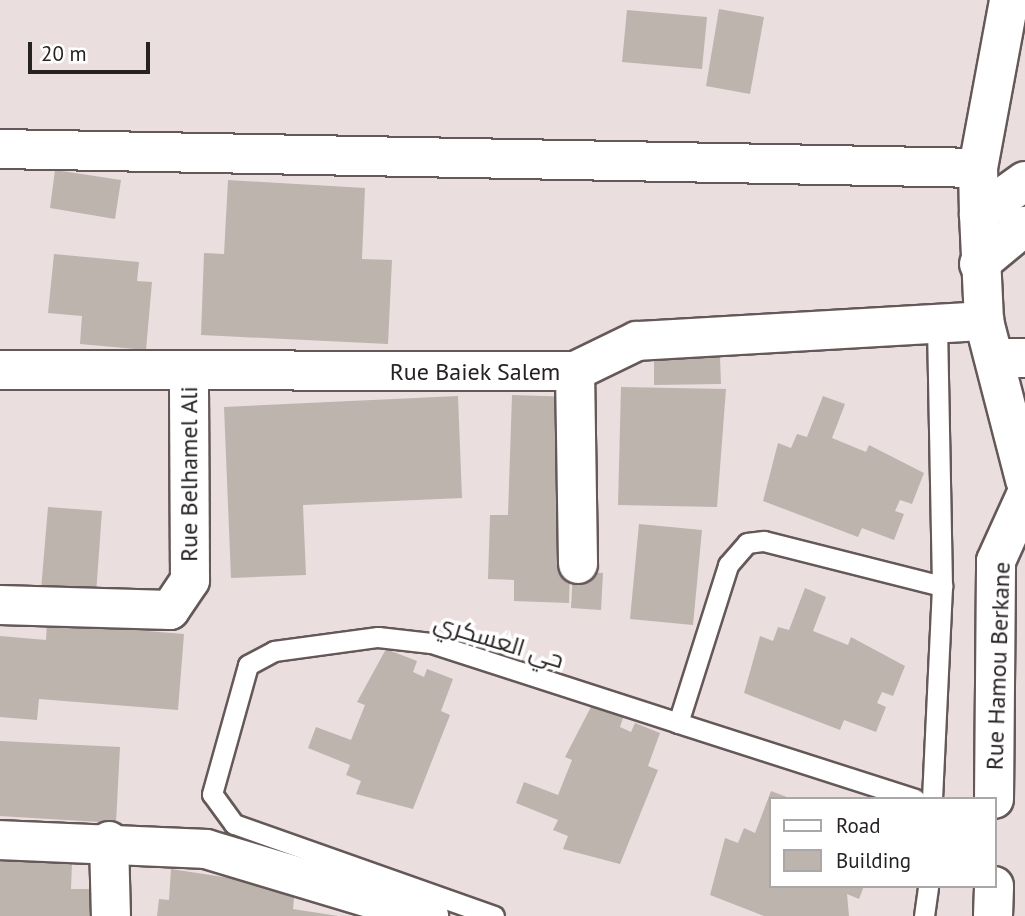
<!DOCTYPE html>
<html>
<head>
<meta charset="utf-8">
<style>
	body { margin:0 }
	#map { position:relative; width:1025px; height:916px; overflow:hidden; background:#ebdede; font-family:"PT Sans",Cairo,sans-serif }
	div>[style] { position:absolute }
	.building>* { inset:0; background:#bdb4ae }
	.roads { filter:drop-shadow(2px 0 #645958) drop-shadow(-2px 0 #645958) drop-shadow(0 2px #645958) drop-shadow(0 -2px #645958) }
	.service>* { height:19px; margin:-9.5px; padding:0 9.5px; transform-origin:9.5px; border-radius:9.5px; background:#fff }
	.minor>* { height:38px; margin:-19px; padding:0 19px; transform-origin:19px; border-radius:19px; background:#fff }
	.tertiary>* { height:38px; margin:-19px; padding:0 19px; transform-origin:19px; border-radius:19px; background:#fff }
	span { translate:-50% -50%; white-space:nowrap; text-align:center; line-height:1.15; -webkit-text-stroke:7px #fff; paint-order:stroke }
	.street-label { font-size:24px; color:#272222 }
	.legend { position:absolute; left:769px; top:797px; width:228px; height:91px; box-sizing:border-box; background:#fff; border:2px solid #a9a7a7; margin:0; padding:9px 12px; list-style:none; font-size:21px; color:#272222 }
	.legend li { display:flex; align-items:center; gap:14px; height:35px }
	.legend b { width:35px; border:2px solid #a9a7a7 }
	.scale { position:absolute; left:28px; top:42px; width:122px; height:32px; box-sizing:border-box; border:4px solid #272222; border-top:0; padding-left:9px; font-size:21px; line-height:24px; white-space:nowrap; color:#272222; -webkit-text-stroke:5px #fff; paint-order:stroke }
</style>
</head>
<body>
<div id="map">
	<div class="building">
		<i style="clip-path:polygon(719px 9px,764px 17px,750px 94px,706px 86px)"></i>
		<i style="clip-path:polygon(627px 10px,707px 17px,702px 69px,622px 62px)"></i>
		<i style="clip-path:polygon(55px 170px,121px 180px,115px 219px,50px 208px)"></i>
		<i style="clip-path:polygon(228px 180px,365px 188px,362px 259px,392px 260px,388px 344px,201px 335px,204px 253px,224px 254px)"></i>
		<i style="clip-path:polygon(54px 254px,139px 262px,137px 281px,152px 282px,146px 350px,80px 344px,82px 316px,48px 313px)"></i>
		<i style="clip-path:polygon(720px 357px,721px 384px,654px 385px,654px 358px)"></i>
		<i style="clip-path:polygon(621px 387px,726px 389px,717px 507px,618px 505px)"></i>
		<i style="clip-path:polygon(512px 395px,575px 397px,569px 603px,514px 601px,514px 580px,488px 579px,490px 515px,508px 515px)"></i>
		<i style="clip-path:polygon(458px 396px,462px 498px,303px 505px,306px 575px,231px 578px,224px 407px)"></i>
		<i style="clip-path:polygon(823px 396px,845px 404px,832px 438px,866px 452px,869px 445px,924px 473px,912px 504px,900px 500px,895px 511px,904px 514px,894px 540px,862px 528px,858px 537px,763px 501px,778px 443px,791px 448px,797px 434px,807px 437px)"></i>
		<i style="clip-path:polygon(48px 507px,102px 511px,96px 594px,41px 590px)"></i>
		<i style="clip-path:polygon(639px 524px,702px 530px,693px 625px,630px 619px)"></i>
		<i style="clip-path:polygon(573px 572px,603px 573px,601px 610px,571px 608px)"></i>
		<i style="clip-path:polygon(805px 588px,826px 597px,813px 631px,848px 645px,851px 637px,905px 666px,893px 696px,882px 692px,877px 703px,886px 707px,876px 732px,844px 720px,840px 730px,744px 693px,760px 636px,773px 641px,778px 627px,789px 630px)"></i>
		<i style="clip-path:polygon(47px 623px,184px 634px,178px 710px,39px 699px,37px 720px,0 717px,0 636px,46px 640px)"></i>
		<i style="clip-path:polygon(386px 649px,417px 661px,413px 672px,424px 677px,427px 669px,453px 679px,441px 711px,450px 715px,413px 809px,356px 794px,361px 781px,346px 775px,350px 765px,308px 748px,316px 727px,351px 740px,365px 705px,357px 702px)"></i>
		<i style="clip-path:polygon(593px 703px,624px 715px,620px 727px,631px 732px,635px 723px,660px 733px,648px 766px,658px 770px,620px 864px,563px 849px,568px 836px,553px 830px,558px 820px,516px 803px,524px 782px,558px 795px,572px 760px,565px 757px)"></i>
		<i style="clip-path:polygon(0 741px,120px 747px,116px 823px,0 816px)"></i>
		<i style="clip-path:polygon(771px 791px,792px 799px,771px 799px,771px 886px,864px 886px,859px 899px,847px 894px,849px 916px,764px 916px,710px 895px,725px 838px,738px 843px,744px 828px,755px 833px)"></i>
		<i style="clip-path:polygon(0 861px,72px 862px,71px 889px,96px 889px,95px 916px,0 916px)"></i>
		<i style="clip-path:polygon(171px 869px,295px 888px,293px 909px,338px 916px,157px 916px,159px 899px,169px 900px)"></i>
	</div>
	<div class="roads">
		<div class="service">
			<i style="left:915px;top:799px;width:249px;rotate:-162.2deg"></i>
			<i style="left:678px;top:723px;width:166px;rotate:-72.4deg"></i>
			<i style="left:728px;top:565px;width:29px;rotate:-49deg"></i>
			<i style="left:747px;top:543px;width:17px;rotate:-7deg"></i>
			<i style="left:764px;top:541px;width:184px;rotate:14.2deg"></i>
			<i style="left:932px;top:799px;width:213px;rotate:-87.3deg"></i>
			<i style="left:942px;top:586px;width:258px;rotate:-91.1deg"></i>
			<i style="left:494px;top:916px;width:276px;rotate:-160.5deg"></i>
			<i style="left:234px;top:824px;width:37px;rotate:-126deg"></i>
			<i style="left:212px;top:794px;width:134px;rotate:-74.4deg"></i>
			<i style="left:248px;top:665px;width:30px;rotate:-28deg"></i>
			<i style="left:274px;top:651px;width:105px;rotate:-7.7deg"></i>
			<i style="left:378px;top:637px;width:53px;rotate:6.5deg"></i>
			<i style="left:431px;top:643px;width:260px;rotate:17.9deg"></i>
			<i style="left:924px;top:916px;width:30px;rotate:-82deg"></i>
		</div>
		<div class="minor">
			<i style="left:0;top:149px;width:978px;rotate:1.11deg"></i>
			<i style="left:979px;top:264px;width:60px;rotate:-39.6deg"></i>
			<i style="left:995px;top:358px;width:30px"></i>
			<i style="left:0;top:370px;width:575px;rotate:0.1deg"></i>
			<i style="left:575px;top:371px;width:69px;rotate:-25.8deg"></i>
			<i style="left:637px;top:341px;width:348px;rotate:-3.3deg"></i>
			<i style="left:575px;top:371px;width:193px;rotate:89.1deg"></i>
			<i style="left:0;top:605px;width:170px;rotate:1.7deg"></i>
			<i style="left:170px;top:610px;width:36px;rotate:-56deg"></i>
			<i style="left:190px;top:580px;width:207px;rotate:-90.3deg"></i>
			<i style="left:0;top:840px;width:206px;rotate:2.5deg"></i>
			<i style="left:206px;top:849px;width:233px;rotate:16.7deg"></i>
			<i style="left:109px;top:841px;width:75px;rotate:88.5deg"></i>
		</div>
		<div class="tertiary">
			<i style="left:1025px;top:181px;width:57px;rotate:144.3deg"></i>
			<i style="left:979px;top:214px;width:107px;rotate:87.3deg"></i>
			<i style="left:984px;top:321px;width:164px;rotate:75.5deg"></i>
			<i style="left:979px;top:214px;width:46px;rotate:-91.2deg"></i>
			<i style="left:978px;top:168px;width:171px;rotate:-79.5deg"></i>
			<i style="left:994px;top:799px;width:238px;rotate:-89.5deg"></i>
			<i style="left:996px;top:561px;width:70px;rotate:-65.6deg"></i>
			<i style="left:993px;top:916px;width:30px;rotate:-88deg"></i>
		</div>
	</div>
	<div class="street-label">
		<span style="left:475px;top:372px">Rue Baiek Salem</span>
		<span style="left:189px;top:474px;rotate:-90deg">Rue Belhamel Ali</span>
		<span style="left:499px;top:641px;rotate:17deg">حي العسكري</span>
		<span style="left:998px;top:666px;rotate:-88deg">Rue Hamou Berkane</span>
	</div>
	<ul class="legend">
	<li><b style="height:9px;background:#fff"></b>Road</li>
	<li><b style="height:19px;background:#bdb4ae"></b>Building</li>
	</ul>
	<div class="scale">20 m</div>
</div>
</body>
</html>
